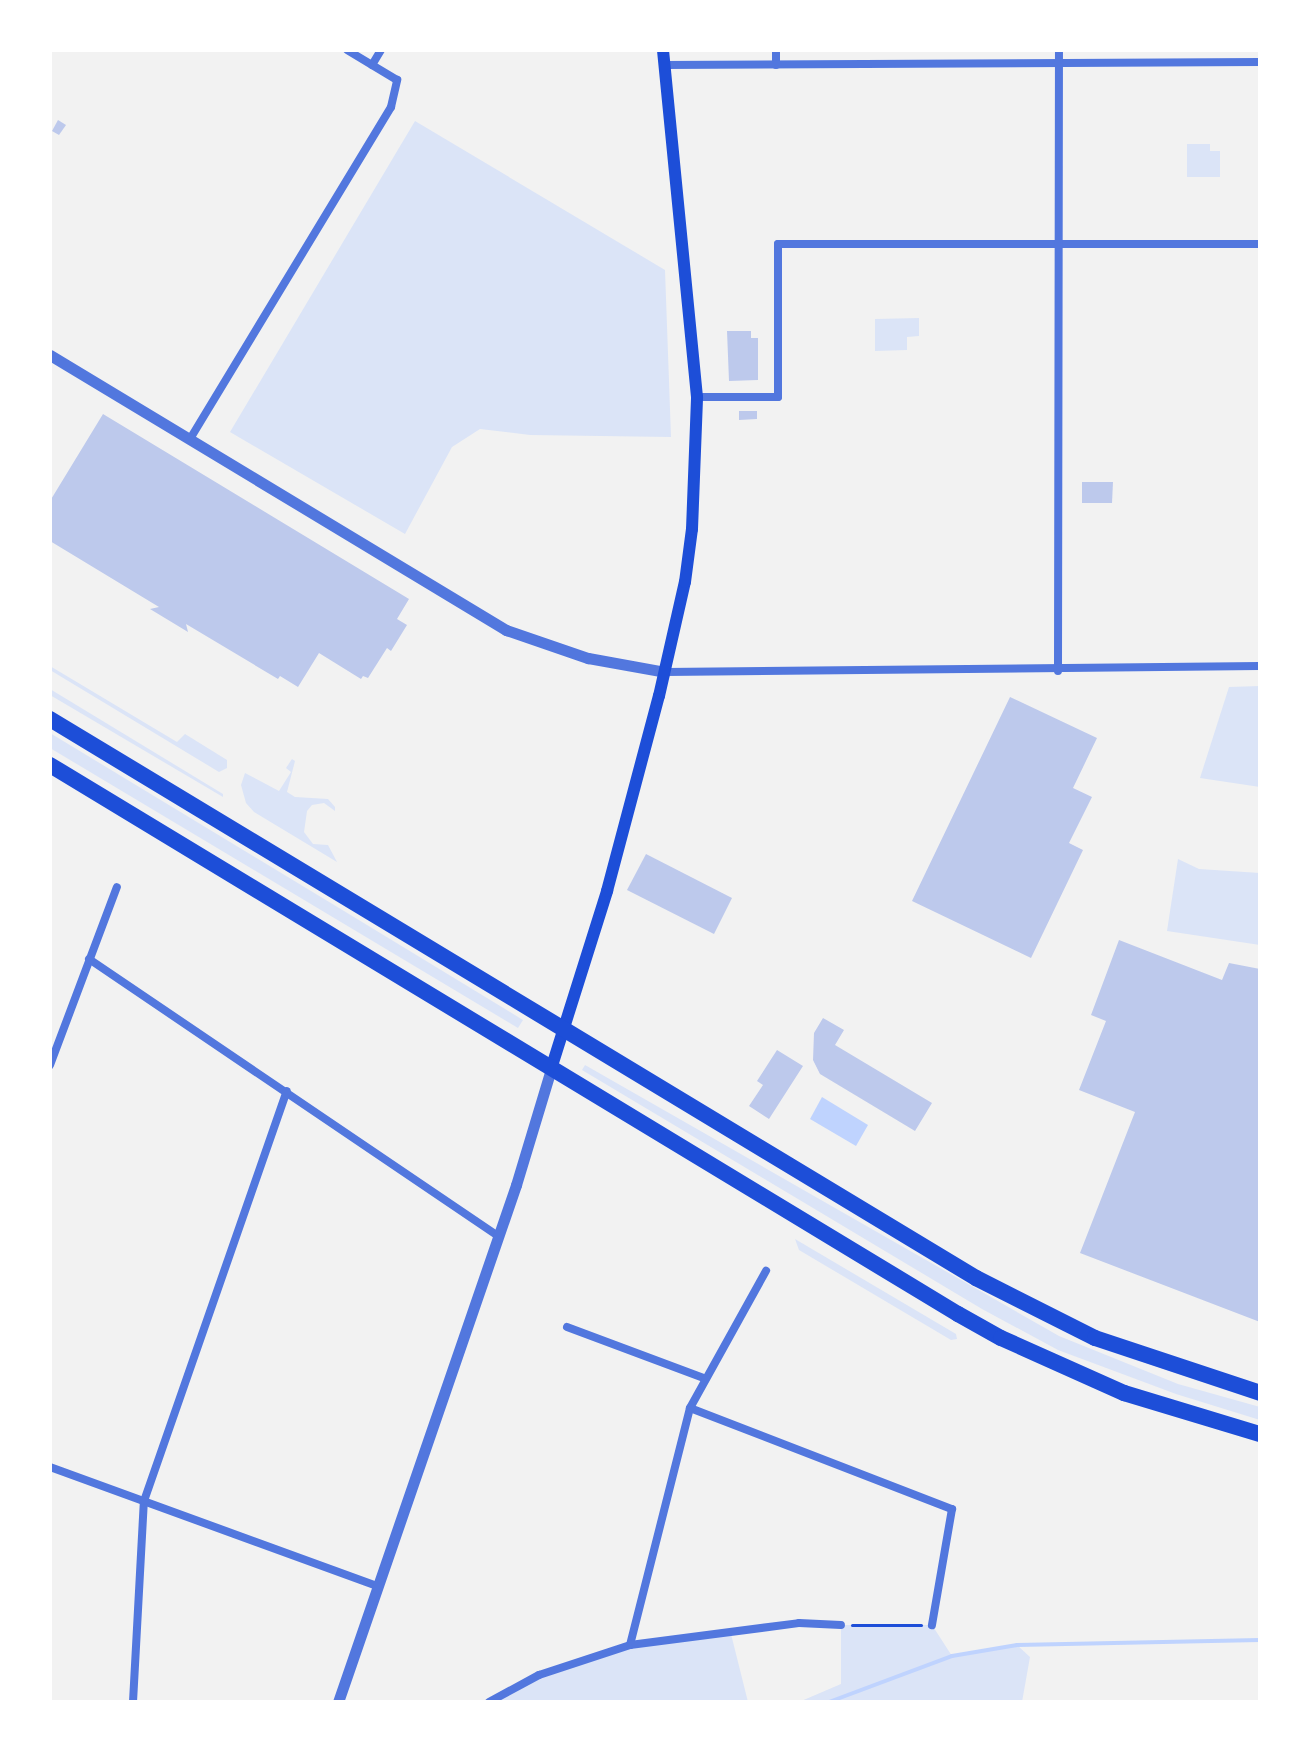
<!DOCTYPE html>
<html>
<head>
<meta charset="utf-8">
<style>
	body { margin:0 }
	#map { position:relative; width:1310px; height:1752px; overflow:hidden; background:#f2f2f2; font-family:"Nunito Sans",sans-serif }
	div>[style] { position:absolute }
	.green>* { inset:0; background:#dbe4f7 }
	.water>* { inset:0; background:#bfd3fe }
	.stream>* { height:4px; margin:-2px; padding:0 2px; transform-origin:2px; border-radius:2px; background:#bfd3fe }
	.building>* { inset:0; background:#bdc9ec }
	.path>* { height:3px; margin:-1.5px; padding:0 1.5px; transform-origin:1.5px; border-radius:1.5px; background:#1d4ed8 }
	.minor>* { height:8px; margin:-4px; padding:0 4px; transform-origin:4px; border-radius:4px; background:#5277de }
	.tertiary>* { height:11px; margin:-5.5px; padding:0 5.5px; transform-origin:5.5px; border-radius:5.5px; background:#5277de }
	.secondary>* { height:12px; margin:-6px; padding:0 6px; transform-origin:6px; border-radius:6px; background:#1d4ed8 }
	.trunk>* { height:16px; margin:-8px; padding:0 8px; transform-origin:8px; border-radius:8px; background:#1d4ed8 }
	span { translate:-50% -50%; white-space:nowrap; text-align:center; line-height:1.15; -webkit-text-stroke:6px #fff; paint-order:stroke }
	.frame { position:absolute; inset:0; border:52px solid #fff; pointer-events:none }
</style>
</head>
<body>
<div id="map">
	<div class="green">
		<i style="clip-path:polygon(415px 121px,665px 270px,671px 437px,530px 435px,480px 429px,452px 447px,405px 534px,230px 432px)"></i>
		<i style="clip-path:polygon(1187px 144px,1210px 144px,1210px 151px,1220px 151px,1220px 177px,1187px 177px)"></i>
		<i style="clip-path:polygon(919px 318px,919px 336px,907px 337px,907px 350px,875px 351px,875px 319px)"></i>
		<i style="clip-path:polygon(50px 666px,177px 742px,185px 734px,227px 760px,227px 768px,219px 772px,50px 670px)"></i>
		<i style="clip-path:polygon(1260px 686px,1260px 787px,1200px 778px,1229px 687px)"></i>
		<i style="clip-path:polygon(50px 689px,223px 794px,223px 797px,50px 695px)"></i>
		<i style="clip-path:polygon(50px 733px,344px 911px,523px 1020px,518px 1028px,50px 748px)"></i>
		<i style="clip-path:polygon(292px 759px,295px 761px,287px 792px,295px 797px,328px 799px,335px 807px,335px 811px,324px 803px,312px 805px,307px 811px,304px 832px,313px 844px,328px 845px,337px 862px,254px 812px,246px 803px,241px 785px,245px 773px,279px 791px,291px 772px,286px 768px)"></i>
		<i style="clip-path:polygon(1178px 859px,1199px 869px,1260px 873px,1260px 945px,1167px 931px)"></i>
		<i style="clip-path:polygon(585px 1065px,1059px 1336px,1178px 1384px,1260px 1407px,1260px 1420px,1176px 1394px,1058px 1350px,982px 1309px,582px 1070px)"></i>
		<i style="clip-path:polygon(795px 1239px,956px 1334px,957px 1339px,951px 1340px,799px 1250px)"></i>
		<i style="clip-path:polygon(841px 1625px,932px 1625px,952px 1656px,1017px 1645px,1030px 1657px,1022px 1702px,799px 1702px,841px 1684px)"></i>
		<i style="clip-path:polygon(730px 1630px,748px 1702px,489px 1702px,539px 1675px,630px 1645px)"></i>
	</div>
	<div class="water">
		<i style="clip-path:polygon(822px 1097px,868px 1125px,856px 1146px,810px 1119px)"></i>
	</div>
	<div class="stream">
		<i style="left:829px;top:1702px;width:131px;rotate:-20.5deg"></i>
		<i style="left:952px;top:1656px;width:66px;rotate:-9.6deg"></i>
		<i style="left:1017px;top:1645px;width:243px;rotate:-1.2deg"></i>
	</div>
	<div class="building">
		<i style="clip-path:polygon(58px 120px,66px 125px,59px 135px,52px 131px)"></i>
		<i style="clip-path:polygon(727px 331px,751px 331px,751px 338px,758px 338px,758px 380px,729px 381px)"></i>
		<i style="clip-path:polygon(739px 411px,757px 411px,757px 419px,739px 420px)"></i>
		<i style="clip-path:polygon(103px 414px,409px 599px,397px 619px,407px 625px,391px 651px,387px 648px,368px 678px,363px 676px,361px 679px,319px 653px,298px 687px,280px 676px,278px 679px,186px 624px,188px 632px,150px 609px,159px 607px,50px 541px,50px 501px)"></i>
		<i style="clip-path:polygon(1082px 482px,1113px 482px,1112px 503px,1082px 503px)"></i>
		<i style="clip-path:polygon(1010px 697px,1097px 738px,1073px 788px,1092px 797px,1069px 843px,1083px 850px,1031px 958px,912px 901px)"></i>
		<i style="clip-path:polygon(646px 854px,732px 898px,714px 934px,627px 890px)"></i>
		<i style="clip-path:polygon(1119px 940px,1222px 980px,1229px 963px,1260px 969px,1260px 1322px,1080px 1253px,1135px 1112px,1079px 1090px,1106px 1021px,1091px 1015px)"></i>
		<i style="clip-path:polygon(823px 1018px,844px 1030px,835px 1045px,932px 1103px,915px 1131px,820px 1074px,813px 1060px,814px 1033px)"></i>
		<i style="clip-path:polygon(777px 1050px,803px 1066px,769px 1119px,749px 1106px,763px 1085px,757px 1081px)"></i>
	</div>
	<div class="path">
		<i style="left:852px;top:1625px;width:69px"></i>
	</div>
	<div class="minor">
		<i style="left:776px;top:50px;width:15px;rotate:90deg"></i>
		<i style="left:372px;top:65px;width:17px;rotate:-59deg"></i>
		<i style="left:665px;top:65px;width:595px;rotate:-0.29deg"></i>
		<i style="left:697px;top:397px;width:81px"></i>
		<i style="left:778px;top:397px;width:153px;rotate:-90deg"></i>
		<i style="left:778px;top:244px;width:482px"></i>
		<i style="left:190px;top:439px;width:388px;rotate:-58.8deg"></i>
		<i style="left:391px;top:107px;width:28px;rotate:-77deg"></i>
		<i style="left:397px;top:80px;width:58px;rotate:-149deg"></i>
		<i style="left:1058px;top:671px;width:621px;rotate:-89.91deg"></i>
		<i style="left:665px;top:672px;width:595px;rotate:-0.58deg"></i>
		<i style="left:89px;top:959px;width:494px;rotate:34.1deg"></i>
		<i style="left:50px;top:1065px;width:190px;rotate:-69.4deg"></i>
		<i style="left:567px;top:1327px;width:148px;rotate:20.5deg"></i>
		<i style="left:690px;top:1408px;width:281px;rotate:21.1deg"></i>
		<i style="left:952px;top:1509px;width:118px;rotate:99.8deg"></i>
		<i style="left:50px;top:1467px;width:348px;rotate:20deg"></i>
		<i style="left:630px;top:1645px;width:244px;rotate:-75.8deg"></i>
		<i style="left:690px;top:1408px;width:157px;rotate:-61deg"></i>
		<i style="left:133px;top:1702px;width:201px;rotate:-86.9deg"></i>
		<i style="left:144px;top:1501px;width:434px;rotate:-70.8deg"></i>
		<i style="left:489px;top:1702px;width:57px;rotate:-28.4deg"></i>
		<i style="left:539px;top:1675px;width:96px;rotate:-18.2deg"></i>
		<i style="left:630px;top:1645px;width:170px;rotate:-7.4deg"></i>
		<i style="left:799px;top:1623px;width:42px;rotate:2.7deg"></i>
	</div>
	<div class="tertiary">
		<i style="left:50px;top:355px;width:533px;rotate:31.09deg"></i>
		<i style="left:506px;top:630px;width:87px;rotate:18.9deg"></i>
		<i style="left:588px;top:658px;width:78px;rotate:10.3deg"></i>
		<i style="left:338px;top:1702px;width:547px;rotate:-71deg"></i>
		<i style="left:516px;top:1185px;width:121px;rotate:-73.2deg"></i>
	</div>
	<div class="secondary">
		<i style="left:551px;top:1069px;width:187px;rotate:-72.5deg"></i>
		<i style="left:607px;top:891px;width:202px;rotate:-75.1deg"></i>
		<i style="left:659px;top:696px;width:117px;rotate:-77.2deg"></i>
		<i style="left:685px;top:582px;width:53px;rotate:-82.5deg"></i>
		<i style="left:692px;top:529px;width:132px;rotate:-87.8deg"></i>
		<i style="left:697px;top:397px;width:349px;rotate:-95.6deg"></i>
	</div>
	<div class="trunk">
		<i style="left:50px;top:719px;width:1082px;rotate:31.12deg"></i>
		<i style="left:976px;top:1278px;width:133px;rotate:26.8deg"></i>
		<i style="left:1095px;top:1338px;width:174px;rotate:18.4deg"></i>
		<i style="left:50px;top:765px;width:1061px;rotate:31.16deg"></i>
		<i style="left:958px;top:1314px;width:49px;rotate:29.2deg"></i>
		<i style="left:1001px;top:1338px;width:135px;rotate:24.1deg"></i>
		<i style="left:1124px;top:1393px;width:142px;rotate:16.8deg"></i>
	</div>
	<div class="frame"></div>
</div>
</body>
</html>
